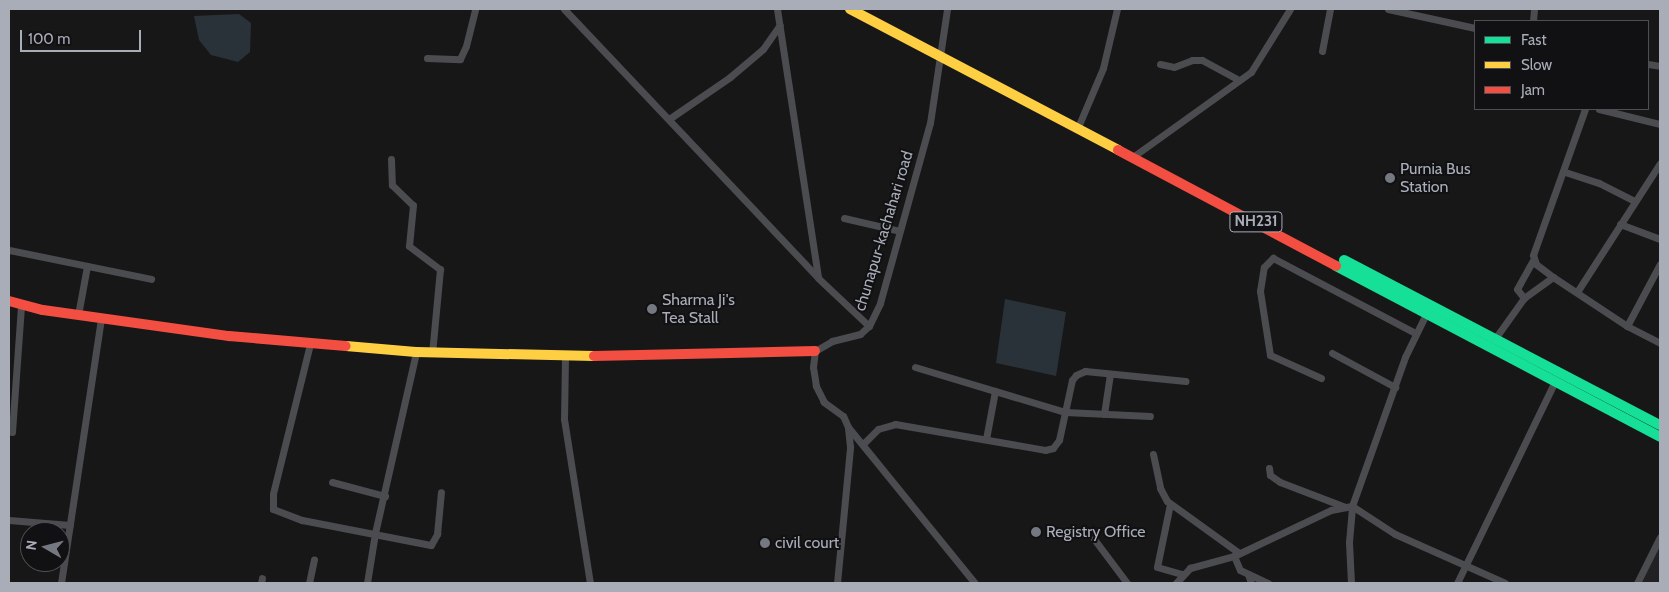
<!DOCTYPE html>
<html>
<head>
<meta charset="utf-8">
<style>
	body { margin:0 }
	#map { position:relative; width:1669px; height:592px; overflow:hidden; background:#171717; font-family:Cabin,sans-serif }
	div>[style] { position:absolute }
	.built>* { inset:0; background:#212123 }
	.water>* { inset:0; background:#2a3239 }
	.street>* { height:7px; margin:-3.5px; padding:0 3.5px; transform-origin:3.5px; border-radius:3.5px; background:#4b4c50 }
	.fast>* { height:10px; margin:-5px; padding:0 5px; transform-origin:5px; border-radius:5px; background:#16e098 }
	.slow>* { height:10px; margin:-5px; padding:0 5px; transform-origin:5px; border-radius:5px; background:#ffcf43 }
	.jam>* { height:10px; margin:-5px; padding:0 5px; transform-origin:5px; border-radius:5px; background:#f24e42 }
	.dots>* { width:14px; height:14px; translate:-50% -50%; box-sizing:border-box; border:2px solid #111113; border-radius:50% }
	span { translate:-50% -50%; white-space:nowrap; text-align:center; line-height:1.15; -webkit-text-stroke:4px #111113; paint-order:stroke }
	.shield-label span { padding:1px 4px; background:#111113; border:1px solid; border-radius:4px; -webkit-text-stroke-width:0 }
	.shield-label { font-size:15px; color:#a8adb8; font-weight:700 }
	.poi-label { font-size:16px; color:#a8adb8 }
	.left { translate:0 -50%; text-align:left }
	.street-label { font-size:16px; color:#a8adb8 }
	.frame { position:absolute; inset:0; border:10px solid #a8adb8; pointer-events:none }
	.legend { position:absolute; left:1474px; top:20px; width:175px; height:90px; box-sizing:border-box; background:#111113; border:1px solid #4d4f55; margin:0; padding:6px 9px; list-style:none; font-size:15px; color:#a8adb8 }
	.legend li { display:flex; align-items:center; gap:10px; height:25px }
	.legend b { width:25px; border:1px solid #4d4f55 }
	.north { position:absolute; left:20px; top:522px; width:50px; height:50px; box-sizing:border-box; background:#111113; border:1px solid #4d4f55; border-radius:50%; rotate:278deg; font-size:14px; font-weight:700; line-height:20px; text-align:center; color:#a8adb8 }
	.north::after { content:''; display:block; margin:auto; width:18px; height:22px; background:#757880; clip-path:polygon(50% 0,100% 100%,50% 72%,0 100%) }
	.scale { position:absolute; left:20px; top:30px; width:121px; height:22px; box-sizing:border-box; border:2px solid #a8adb8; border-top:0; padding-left:6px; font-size:15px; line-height:18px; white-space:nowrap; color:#a8adb8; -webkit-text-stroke:4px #111113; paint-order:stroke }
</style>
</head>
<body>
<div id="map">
	<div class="built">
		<i style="clip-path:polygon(1660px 546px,1660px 583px,1641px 583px)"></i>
	</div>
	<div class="water">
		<i style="clip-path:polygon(239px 14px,251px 23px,250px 52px,238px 62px,211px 55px,199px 40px,194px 16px)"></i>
		<i style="clip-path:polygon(1005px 299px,1066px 312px,1056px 376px,996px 363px)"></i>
	</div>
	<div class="street">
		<i style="left:564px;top:9px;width:370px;rotate:46.6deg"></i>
		<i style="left:818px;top:278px;width:70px;rotate:43.3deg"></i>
		<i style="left:777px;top:9px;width:271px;rotate:81.3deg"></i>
		<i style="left:1388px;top:9px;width:89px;rotate:12.3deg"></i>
		<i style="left:1533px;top:21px;width:12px;rotate:-85deg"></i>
		<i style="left:1322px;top:51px;width:43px;rotate:-79.2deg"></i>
		<i style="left:427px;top:58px;width:33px;rotate:2deg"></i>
		<i style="left:460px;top:59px;width:14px;rotate:-65deg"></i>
		<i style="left:466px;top:46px;width:38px;rotate:-76deg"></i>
		<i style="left:1160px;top:64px;width:14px;rotate:12deg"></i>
		<i style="left:1174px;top:67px;width:19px;rotate:-21deg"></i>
		<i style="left:1192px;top:60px;width:10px"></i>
		<i style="left:1202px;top:60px;width:42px;rotate:28.4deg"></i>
		<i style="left:1648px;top:64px;width:12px;rotate:9deg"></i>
		<i style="left:1599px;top:109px;width:63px;rotate:13.8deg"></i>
		<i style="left:669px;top:119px;width:74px;rotate:-34.5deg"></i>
		<i style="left:730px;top:77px;width:43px;rotate:-40.3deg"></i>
		<i style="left:763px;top:49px;width:29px;rotate:-55deg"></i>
		<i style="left:1078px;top:127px;width:64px;rotate:-67deg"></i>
		<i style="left:1103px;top:68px;width:61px;rotate:-76.7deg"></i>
		<i style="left:1134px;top:156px;width:144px;rotate:-35.7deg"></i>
		<i style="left:1251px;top:72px;width:74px;rotate:-58.2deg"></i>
		<i style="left:391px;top:159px;width:26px;rotate:88deg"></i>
		<i style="left:392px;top:185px;width:29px;rotate:44deg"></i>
		<i style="left:413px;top:205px;width:41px;rotate:95.6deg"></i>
		<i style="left:409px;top:246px;width:39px;rotate:37deg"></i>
		<i style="left:440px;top:269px;width:84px;rotate:95.4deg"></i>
		<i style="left:1565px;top:172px;width:36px;rotate:18deg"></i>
		<i style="left:1599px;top:183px;width:39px;rotate:27deg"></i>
		<i style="left:844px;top:218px;width:57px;rotate:13.1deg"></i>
		<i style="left:1620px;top:224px;width:43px;rotate:20.6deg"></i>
		<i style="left:9px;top:250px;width:145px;rotate:11.5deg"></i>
		<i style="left:1553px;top:277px;width:21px;rotate:-143deg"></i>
		<i style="left:1536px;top:264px;width:9px;rotate:-108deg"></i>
		<i style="left:1533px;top:255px;width:155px;rotate:-70.4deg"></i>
		<i style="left:1577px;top:292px;width:153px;rotate:-57.2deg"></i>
		<i style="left:1524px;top:298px;width:11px;rotate:-128deg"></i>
		<i style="left:1517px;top:289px;width:33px;rotate:-61deg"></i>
		<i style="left:78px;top:315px;width:50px;rotate:-79.6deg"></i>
		<i style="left:1627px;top:326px;width:70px;rotate:-62deg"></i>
		<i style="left:1494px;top:340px;width:52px;rotate:-54.5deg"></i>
		<i style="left:1524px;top:298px;width:36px;rotate:-36deg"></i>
		<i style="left:1553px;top:277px;width:89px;rotate:33.5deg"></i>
		<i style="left:1627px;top:326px;width:37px;rotate:27deg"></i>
		<i style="left:310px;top:344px;width:154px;rotate:103.9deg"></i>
		<i style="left:273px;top:494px;width:15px;rotate:90deg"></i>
		<i style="left:273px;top:509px;width:31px;rotate:21deg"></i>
		<i style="left:302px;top:520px;width:131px;rotate:11deg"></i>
		<i style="left:431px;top:545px;width:13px;rotate:-61deg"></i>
		<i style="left:437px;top:534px;width:42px;rotate:-84.6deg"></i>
		<i style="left:1332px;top:353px;width:72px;rotate:28.4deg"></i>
		<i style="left:565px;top:357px;width:62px;rotate:90.9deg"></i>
		<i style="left:564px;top:419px;width:166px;rotate:81deg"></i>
		<i style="left:915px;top:367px;width:157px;rotate:16.7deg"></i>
		<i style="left:1065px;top:412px;width:85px;rotate:2.7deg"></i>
		<i style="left:1321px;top:378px;width:56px;rotate:-155.7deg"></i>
		<i style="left:1270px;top:355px;width:65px;rotate:-98.9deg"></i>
		<i style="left:1260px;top:291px;width:24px;rotate:-81deg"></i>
		<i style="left:1264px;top:267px;width:13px;rotate:-45deg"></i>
		<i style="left:1273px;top:258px;width:161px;rotate:27.8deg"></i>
		<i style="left:1104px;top:414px;width:40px;rotate:-81.5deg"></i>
		<i style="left:848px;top:427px;width:201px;rotate:50.9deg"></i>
		<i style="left:12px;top:432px;width:126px;rotate:-85.9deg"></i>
		<i style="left:986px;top:439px;width:49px;rotate:-79.4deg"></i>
		<i style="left:864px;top:443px;width:20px;rotate:-45deg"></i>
		<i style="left:878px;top:429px;width:18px;rotate:-16deg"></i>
		<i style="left:895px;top:424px;width:152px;rotate:9.8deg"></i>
		<i style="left:1045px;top:450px;width:8px;rotate:-14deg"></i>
		<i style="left:1053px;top:448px;width:10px;rotate:-53deg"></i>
		<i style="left:1059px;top:440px;width:61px;rotate:-77.8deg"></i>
		<i style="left:1072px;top:380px;width:6px;rotate:-51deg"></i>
		<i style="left:1076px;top:375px;width:10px;rotate:-24deg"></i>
		<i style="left:1085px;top:371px;width:101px;rotate:5.7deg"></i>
		<i style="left:1153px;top:454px;width:35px;rotate:78deg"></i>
		<i style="left:1160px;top:488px;width:15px;rotate:62deg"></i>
		<i style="left:1167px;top:501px;width:89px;rotate:35.8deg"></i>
		<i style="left:1269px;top:468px;width:7px;rotate:82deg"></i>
		<i style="left:1270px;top:475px;width:12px;rotate:35deg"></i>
		<i style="left:1280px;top:482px;width:70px;rotate:21deg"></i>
		<i style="left:332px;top:482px;width:55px;rotate:14.8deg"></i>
		<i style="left:1170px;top:504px;width:64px;rotate:101.7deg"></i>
		<i style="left:1157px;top:567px;width:26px;rotate:16deg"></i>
		<i style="left:9px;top:520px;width:61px;rotate:4.7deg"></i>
		<i style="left:1094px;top:539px;width:55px;rotate:53.1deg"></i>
		<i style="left:1234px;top:556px;width:15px;rotate:67deg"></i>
		<i style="left:1240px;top:570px;width:31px;rotate:25deg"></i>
		<i style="left:1248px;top:574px;width:9px;rotate:72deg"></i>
		<i style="left:61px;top:583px;width:268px;rotate:-81.4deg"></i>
		<i style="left:261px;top:583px;width:5px;rotate:-79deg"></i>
		<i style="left:309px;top:583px;width:24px;rotate:-78deg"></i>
		<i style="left:367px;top:583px;width:51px;rotate:-80.9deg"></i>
		<i style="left:375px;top:533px;width:186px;rotate:-77.2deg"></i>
		<i style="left:837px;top:583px;width:137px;rotate:-84.5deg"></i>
		<i style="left:850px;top:447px;width:20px;rotate:-96deg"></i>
		<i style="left:848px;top:427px;width:12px;rotate:-114deg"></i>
		<i style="left:843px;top:416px;width:24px;rotate:-144deg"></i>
		<i style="left:824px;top:402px;width:18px;rotate:-117deg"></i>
		<i style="left:816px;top:386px;width:19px;rotate:-99deg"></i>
		<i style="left:813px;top:367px;width:16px;rotate:-83deg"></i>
		<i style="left:815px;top:351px;width:20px;rotate:-30deg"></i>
		<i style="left:832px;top:341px;width:29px;rotate:-14deg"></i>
		<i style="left:860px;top:334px;width:12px;rotate:-42deg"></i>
		<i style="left:869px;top:326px;width:25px;rotate:-64deg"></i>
		<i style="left:880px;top:303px;width:187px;rotate:-74.5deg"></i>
		<i style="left:930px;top:123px;width:115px;rotate:-81.5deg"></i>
		<i style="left:1176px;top:583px;width:21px;rotate:-47deg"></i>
		<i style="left:1190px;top:568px;width:46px;rotate:-15.3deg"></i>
		<i style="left:1234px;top:556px;width:107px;rotate:-25.4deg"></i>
		<i style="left:1331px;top:510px;width:21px;rotate:-11deg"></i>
		<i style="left:1352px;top:506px;width:51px;rotate:33.1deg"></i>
		<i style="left:1395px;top:534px;width:120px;rotate:24deg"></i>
		<i style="left:1351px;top:583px;width:41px;rotate:-92.8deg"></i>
		<i style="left:1349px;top:542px;width:36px;rotate:-85deg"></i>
		<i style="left:1352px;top:506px;width:158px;rotate:-70.4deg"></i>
		<i style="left:1405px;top:357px;width:48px;rotate:-64deg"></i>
		<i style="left:1457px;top:583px;width:225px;rotate:-64.1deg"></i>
		<i style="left:1637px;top:583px;width:51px;rotate:-63.4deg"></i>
	</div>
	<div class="fast">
		<i style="left:1344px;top:260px;width:356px;rotate:27.6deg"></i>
		<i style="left:1336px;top:266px;width:366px;rotate:27.8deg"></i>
	</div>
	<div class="slow">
		<i style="left:850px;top:9px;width:303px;rotate:27.7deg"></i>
		<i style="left:346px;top:346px;width:70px;rotate:4.9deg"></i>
		<i style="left:416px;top:352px;width:178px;rotate:1.3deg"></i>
	</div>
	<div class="jam">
		<i style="left:1118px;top:150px;width:247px;rotate:28deg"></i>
		<i style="left:9px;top:301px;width:35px;rotate:15deg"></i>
		<i style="left:43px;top:310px;width:188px;rotate:8deg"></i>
		<i style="left:229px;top:336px;width:117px;rotate:4.9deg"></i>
		<i style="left:594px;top:356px;width:221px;rotate:-1.3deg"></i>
	</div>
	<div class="dots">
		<i style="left:1390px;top:178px;background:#757880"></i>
		<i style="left:652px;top:309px;background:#757880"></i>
		<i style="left:1036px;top:532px;background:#757880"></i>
		<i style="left:765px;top:543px;background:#757880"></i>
	</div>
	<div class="shield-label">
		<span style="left:1256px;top:222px">NH231</span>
	</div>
	<div class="poi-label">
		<span class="left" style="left:1400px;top:178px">Purnia Bus<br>Station</span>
		<span class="left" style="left:662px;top:309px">Sharma Ji's<br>Tea Stall</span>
		<span class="left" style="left:1046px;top:532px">Registry Office</span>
		<span class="left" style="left:775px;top:543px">civil court</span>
	</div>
	<div class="street-label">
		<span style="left:884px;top:231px;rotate:-73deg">chunapur-kachahari road</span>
	</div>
	<div class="frame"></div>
	<ul class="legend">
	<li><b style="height:6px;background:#16e098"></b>Fast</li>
	<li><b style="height:6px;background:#ffcf43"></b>Slow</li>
	<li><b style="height:6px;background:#f24e42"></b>Jam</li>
	</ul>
	<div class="north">N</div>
	<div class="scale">100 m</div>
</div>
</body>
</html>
